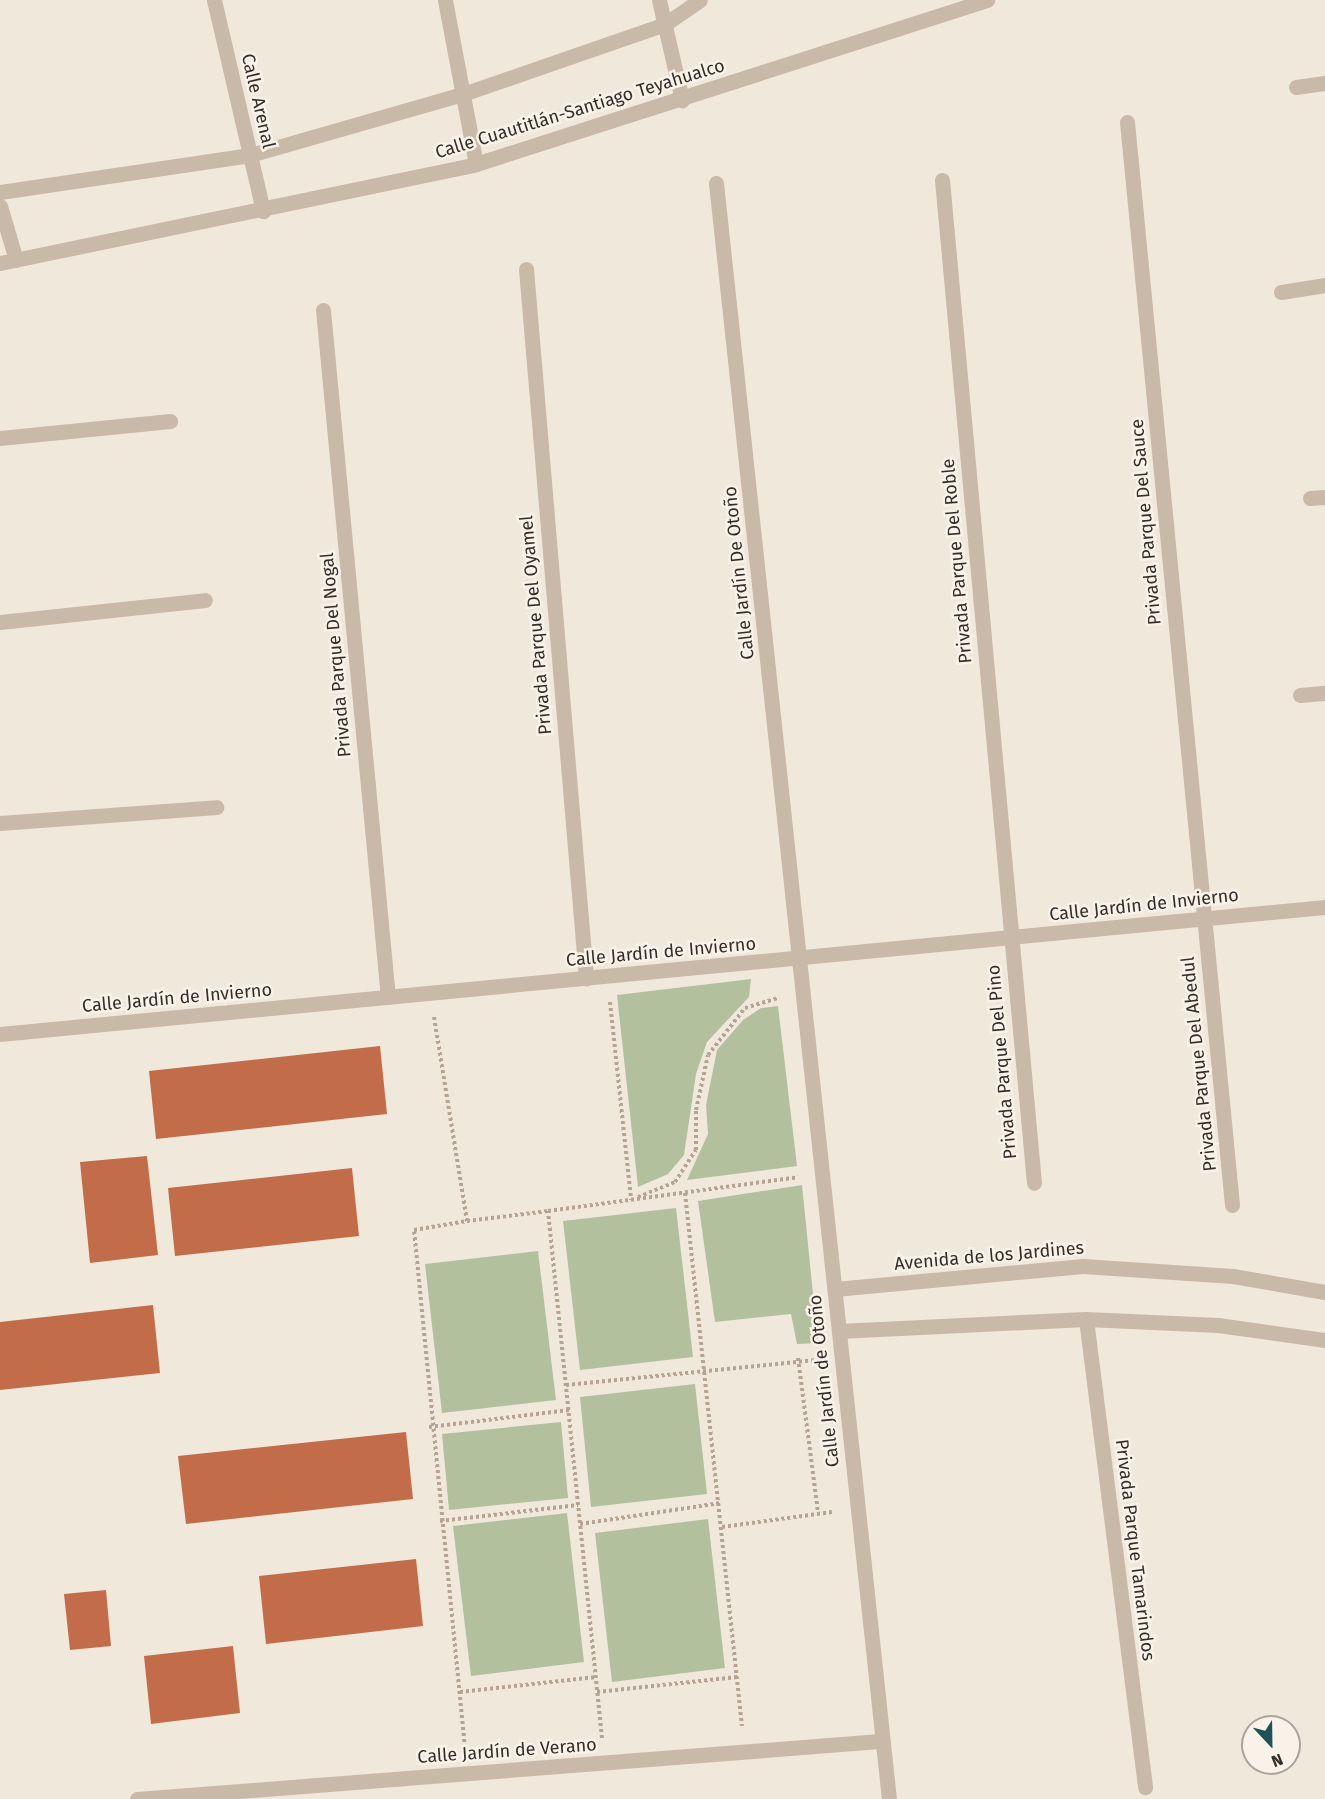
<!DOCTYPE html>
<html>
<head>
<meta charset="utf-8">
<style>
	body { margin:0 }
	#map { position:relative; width:1325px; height:1799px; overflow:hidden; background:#f1e8dc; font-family:"Fira Sans",sans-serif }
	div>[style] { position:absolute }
	.green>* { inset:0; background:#b3c09d }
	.building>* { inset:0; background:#c36c49 }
	.path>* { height:4px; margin-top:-2px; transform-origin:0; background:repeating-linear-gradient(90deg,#b5a393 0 3px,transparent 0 6px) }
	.minor>* { height:15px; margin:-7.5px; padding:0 7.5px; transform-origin:7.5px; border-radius:7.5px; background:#c9b9a8 }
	span { translate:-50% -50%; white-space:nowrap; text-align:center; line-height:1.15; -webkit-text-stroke:5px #f9f2e9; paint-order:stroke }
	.street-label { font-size:18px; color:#362d28 }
	.north { position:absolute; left:1241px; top:1715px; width:60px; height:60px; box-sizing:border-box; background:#f9f2e9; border:2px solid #aba39c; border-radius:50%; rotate:158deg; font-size:16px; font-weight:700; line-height:24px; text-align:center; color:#362d28 }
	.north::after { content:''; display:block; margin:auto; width:21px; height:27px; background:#1f5157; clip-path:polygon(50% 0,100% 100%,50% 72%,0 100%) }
</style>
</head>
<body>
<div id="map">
	<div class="green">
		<i style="clip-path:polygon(751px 979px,749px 997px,707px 1042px,696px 1074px,684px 1155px,668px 1174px,638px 1187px,617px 995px)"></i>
		<i style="clip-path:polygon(778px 1006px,797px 1166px,687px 1180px,708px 1134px,706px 1105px,717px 1050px,743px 1020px,761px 1008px)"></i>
		<i style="clip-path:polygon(802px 1185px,818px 1343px,797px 1344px,791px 1314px,715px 1322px,698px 1201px)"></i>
		<i style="clip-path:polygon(676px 1208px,693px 1357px,580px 1370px,563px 1221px)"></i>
		<i style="clip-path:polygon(538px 1251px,556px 1400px,442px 1413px,425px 1264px)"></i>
		<i style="clip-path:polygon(695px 1384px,707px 1494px,591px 1507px,580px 1397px)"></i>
		<i style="clip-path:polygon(561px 1422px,568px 1498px,449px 1510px,442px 1434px)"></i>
		<i style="clip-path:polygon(567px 1513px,584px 1662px,471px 1676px,453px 1526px)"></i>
		<i style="clip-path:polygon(708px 1519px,725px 1668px,612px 1682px,595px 1533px)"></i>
	</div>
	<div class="building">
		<i style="clip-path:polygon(380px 1046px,387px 1114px,156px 1139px,149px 1071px)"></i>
		<i style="clip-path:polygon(147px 1156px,158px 1255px,90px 1263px,80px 1162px)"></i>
		<i style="clip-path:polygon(352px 1168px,359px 1236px,175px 1256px,168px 1188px)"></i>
		<i style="clip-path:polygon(153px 1305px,160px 1373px,0 1390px,0 1322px)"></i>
		<i style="clip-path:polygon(406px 1432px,413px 1499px,186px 1524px,178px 1456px)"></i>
		<i style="clip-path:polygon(416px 1559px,423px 1626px,266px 1644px,259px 1576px)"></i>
		<i style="clip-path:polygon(106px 1590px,111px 1646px,70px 1650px,64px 1594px)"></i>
		<i style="clip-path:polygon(233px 1646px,240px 1713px,151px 1724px,144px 1656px)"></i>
	</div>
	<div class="path">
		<i style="left:610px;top:1002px;width:199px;rotate:83.9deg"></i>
		<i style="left:434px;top:1017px;width:207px;rotate:80.8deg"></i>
		<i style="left:467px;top:1221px;width:82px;rotate:-7deg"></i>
		<i style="left:685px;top:1193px;width:536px;rotate:83.9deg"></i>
		<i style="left:638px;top:1197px;width:40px;rotate:-22deg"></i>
		<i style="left:675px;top:1182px;width:38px;rotate:-57deg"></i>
		<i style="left:696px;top:1150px;width:40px;rotate:-90deg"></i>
		<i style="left:696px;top:1110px;width:56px;rotate:-77.7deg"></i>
		<i style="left:708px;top:1055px;width:60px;rotate:-51.8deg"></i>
		<i style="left:745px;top:1008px;width:34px;rotate:-17deg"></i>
		<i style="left:798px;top:1358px;width:156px;rotate:82.6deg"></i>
		<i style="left:566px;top:1385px;width:251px;rotate:-5.7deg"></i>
		<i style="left:429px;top:1427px;width:141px;rotate:-6.9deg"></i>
		<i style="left:440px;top:1521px;width:139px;rotate:-6.6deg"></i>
		<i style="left:580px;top:1524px;width:142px;rotate:-8.5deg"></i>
		<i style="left:722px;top:1527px;width:111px;rotate:-7.8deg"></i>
		<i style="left:460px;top:1692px;width:137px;rotate:-6.3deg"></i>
		<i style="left:597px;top:1692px;width:141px;rotate:-6.1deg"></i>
		<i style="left:602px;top:1738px;width:530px;rotate:-95.85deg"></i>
		<i style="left:548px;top:1211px;width:252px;rotate:-7.7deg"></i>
		<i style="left:465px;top:1748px;width:521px;rotate:-95.62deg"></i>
		<i style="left:414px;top:1230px;width:54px;rotate:-9.6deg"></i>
	</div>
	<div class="minor">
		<i style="left:214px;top:0;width:217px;rotate:76.9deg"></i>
		<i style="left:445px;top:0;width:167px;rotate:79.3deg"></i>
		<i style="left:659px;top:0;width:103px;rotate:77deg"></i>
		<i style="left:1296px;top:87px;width:29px;rotate:-8deg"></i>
		<i style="left:1127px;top:122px;width:1088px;rotate:84.46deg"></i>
		<i style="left:942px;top:180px;width:1007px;rotate:84.76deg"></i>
		<i style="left:716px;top:183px;width:1625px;rotate:83.89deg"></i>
		<i style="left:0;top:192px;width:253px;rotate:-8.4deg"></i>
		<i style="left:250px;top:155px;width:222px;rotate:-16deg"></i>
		<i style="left:463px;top:94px;width:214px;rotate:-19.1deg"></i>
		<i style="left:665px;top:24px;width:42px;rotate:-34.4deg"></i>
		<i style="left:0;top:206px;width:56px;rotate:73.5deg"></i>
		<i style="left:0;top:263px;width:486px;rotate:-11.7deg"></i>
		<i style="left:476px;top:164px;width:537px;rotate:-17.79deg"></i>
		<i style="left:526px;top:269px;width:712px;rotate:85.16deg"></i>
		<i style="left:1281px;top:292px;width:45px;rotate:-9deg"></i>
		<i style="left:323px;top:310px;width:690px;rotate:84.6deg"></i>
		<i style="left:0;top:438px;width:171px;rotate:-5.7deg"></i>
		<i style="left:1310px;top:498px;width:15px;rotate:-4deg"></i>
		<i style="left:0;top:622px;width:206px;rotate:-6.1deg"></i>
		<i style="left:1300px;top:695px;width:25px;rotate:-5deg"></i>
		<i style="left:0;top:823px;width:217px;rotate:-4.2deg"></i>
		<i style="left:0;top:1034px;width:1331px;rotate:-5.48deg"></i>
		<i style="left:835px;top:1289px;width:249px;rotate:-5.3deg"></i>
		<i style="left:1083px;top:1266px;width:150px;rotate:3.8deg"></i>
		<i style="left:1233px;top:1276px;width:93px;rotate:9.9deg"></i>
		<i style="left:1086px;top:1319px;width:472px;rotate:82.8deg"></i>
		<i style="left:839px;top:1331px;width:247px;rotate:-2.8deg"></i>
		<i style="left:1086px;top:1319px;width:132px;rotate:2.6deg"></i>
		<i style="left:1218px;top:1325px;width:108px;rotate:8deg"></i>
		<i style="left:137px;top:1799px;width:745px;rotate:-4.46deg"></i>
	</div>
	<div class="street-label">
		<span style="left:258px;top:101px;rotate:77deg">Calle Arenal</span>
		<span style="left:580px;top:109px;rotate:-17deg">Calle Cuautitlán-Santiago Teyahualco</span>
		<span style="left:1146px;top:522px;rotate:-95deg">Privada Parque Del Sauce</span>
		<span style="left:957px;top:561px;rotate:-95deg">Privada Parque Del Roble</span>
		<span style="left:739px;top:573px;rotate:-96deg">Calle Jardín De Otoño</span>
		<span style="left:536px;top:625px;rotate:-95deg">Privada Parque Del Oyamel</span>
		<span style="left:336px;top:655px;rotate:-95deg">Privada Parque Del Nogal</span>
		<span style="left:1144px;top:905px;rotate:-6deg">Calle Jardín de Invierno</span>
		<span style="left:661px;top:952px;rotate:-5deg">Calle Jardín de Invierno</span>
		<span style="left:177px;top:998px;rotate:-5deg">Calle Jardín de Invierno</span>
		<span style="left:1002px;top:1062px;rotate:-95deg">Privada Parque Del Pino</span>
		<span style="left:1199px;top:1064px;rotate:-96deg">Privada Parque Del Abedul</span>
		<span style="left:989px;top:1256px;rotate:-5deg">Avenida de los Jardines</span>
		<span style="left:824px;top:1381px;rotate:-96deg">Calle Jardín de Otoño</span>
		<span style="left:1135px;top:1550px;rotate:83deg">Privada Parque Tamarindos</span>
		<span style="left:507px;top:1751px;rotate:-4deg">Calle Jardín de Verano</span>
	</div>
	<div class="north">N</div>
</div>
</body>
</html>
